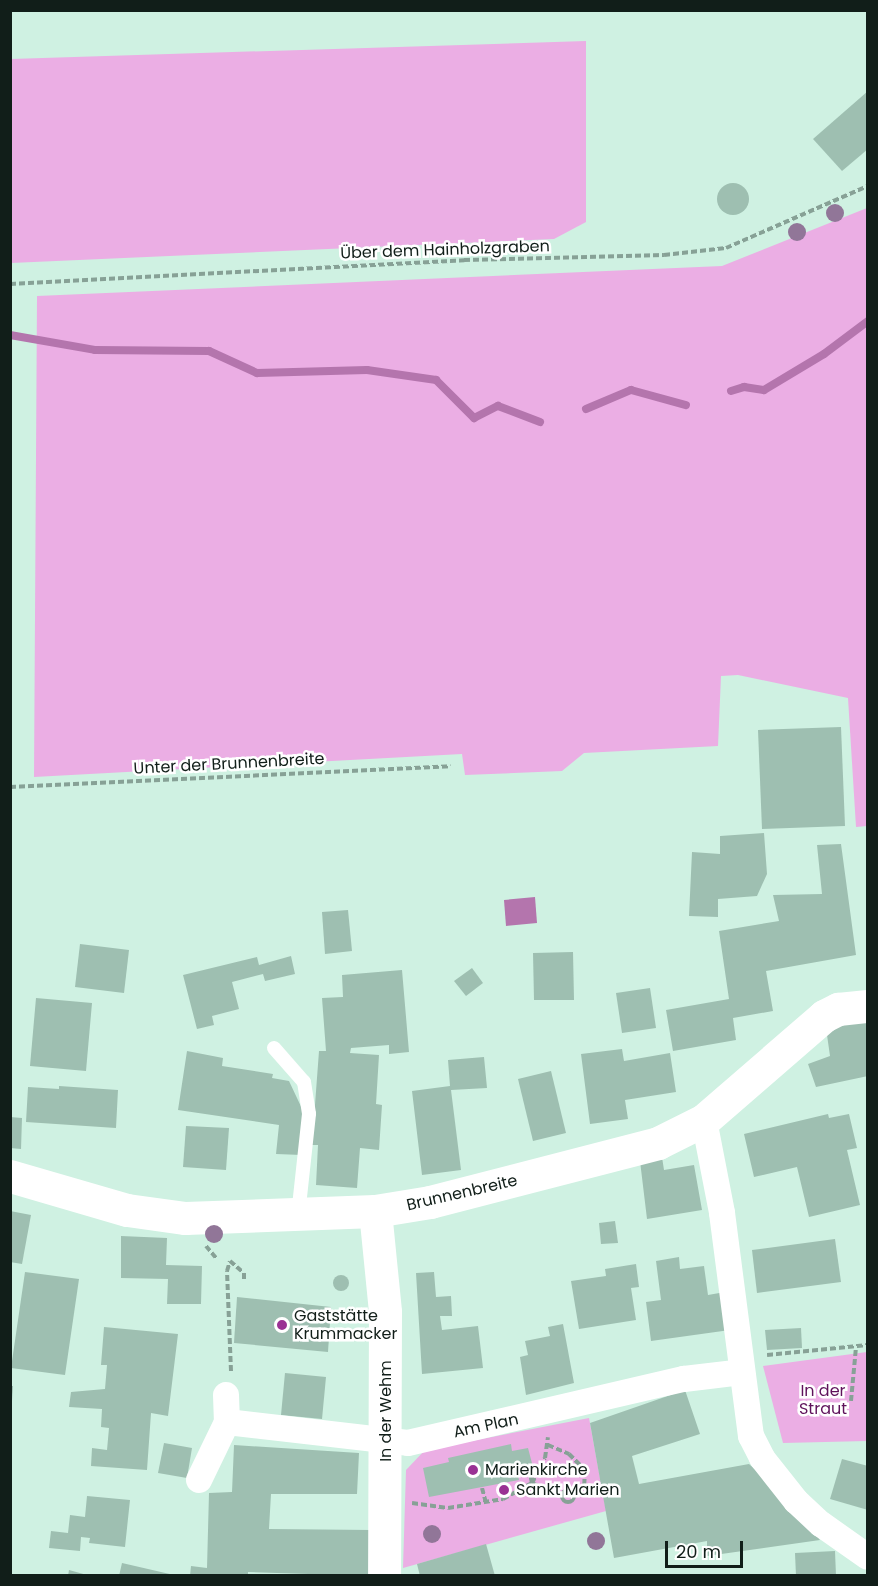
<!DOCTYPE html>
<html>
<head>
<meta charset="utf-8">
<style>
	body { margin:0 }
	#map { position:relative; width:878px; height:1586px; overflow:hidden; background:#cff1e2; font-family:Poppins,sans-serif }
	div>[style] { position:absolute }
	.green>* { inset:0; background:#ebaee4 }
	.water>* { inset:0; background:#b475ad }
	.stream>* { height:8px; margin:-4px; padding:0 4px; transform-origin:4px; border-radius:4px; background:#b475ad }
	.building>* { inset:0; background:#9ebfb1 }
	.round { border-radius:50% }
	.path>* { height:4px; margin-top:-2px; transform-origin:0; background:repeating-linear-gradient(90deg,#87a196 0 6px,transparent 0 9px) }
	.path>.ring { margin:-2px; padding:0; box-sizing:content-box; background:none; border:4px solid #87a196; border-radius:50% }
	.service>* { height:14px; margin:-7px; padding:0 7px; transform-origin:7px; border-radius:7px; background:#fff }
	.minor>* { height:26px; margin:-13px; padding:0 13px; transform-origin:13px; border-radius:13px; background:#fff }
	.tertiary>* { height:33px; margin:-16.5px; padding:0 16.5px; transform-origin:16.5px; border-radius:16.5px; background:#fff }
	.trees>* { width:18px; height:18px; margin:-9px; border-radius:50%; background:#917698 }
	.dots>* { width:16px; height:16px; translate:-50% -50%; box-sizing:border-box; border:3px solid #fff; border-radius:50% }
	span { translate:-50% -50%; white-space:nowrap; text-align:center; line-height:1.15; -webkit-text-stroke:5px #fff; paint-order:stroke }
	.street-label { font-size:16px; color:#111e19 }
	.poi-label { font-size:16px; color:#111e19 }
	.left { translate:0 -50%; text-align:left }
	.park-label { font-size:16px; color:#5f125b }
	.frame { position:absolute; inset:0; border:12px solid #111e19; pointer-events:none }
	.scale { position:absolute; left:665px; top:1541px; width:78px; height:27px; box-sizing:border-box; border:3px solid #111e19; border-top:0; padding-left:8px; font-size:18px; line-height:21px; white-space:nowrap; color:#111e19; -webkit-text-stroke:4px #fff; paint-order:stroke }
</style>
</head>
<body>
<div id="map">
	<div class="green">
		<i style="clip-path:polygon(586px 41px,586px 222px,554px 239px,11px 263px,11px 59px)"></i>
		<i style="clip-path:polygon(867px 208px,867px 826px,856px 827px,848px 698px,738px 675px,721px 676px,718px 746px,584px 753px,562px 771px,465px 775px,462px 754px,34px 777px,37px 296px,722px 266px)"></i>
		<i style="clip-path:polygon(867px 1352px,867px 1441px,783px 1443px,763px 1366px)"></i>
		<i style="clip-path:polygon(589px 1418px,606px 1511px,403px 1568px,406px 1470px,425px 1450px)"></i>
	</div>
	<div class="water">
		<i style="clip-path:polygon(535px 897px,537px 923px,506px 926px,504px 900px)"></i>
	</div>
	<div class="stream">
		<i style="left:10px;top:335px;width:86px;rotate:10deg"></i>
		<i style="left:95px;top:350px;width:114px;rotate:0.5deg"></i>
		<i style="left:209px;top:351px;width:53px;rotate:24.6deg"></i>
		<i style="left:257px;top:373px;width:110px;rotate:-1.6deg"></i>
		<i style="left:367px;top:370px;width:70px;rotate:8.2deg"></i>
		<i style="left:436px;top:380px;width:54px;rotate:45deg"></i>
		<i style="left:474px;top:418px;width:27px;rotate:-27deg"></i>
		<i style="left:498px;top:406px;width:45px;rotate:20.9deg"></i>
		<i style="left:731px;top:391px;width:14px;rotate:-17deg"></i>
		<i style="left:744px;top:387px;width:20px;rotate:9deg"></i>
		<i style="left:764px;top:390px;width:70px;rotate:-31deg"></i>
		<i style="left:824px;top:354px;width:55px;rotate:-36.9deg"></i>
		<i style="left:586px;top:409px;width:49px;rotate:-22.9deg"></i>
		<i style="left:631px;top:390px;width:57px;rotate:15.3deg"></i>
	</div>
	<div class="building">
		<i style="clip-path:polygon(868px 91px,868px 149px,842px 171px,813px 139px)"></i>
		<i class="round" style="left:717px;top:183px;width:32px;height:32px"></i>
		<i style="clip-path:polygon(841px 727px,845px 826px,762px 829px,758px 730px)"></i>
		<i style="clip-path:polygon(764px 833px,767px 874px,757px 896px,718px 899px,718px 917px,689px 916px,692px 852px,720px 854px,720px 836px)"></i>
		<i style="clip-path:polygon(841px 844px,856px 955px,766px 971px,773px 1011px,733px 1018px,736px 1040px,673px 1051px,666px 1010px,729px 999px,719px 931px,779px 921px,773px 895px,822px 894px,817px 845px)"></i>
		<i style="clip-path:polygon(348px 910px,352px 951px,325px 954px,322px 912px)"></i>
		<i style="clip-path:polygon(80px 944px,129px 950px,124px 993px,75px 987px)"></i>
		<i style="clip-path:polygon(573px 952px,574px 1000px,534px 1000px,533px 953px)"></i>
		<i style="clip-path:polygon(291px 956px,295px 974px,265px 981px,263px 974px,232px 982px,239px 1009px,212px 1016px,214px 1025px,197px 1029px,183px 975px,257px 957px,259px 965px)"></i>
		<i style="clip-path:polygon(472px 968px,483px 983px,466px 996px,454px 981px)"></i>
		<i style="clip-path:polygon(402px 970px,409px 1052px,389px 1054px,389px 1045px,351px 1048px,350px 1053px,379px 1055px,376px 1104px,382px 1105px,379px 1150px,360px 1148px,357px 1188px,316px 1185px,318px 1145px,312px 1145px,319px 1051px,326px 1051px,322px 998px,343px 997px,342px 975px)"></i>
		<i style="clip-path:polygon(650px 988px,656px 1028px,622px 1033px,616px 993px)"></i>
		<i style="clip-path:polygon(36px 998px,92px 1003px,86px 1071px,30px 1066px)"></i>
		<i style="clip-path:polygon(868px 1020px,868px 1076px,816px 1087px,808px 1064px,830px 1056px,826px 1028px)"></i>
		<i style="clip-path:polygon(622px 1049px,624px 1061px,670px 1053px,676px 1092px,625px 1100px,628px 1119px,590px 1124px,581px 1054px)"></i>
		<i style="clip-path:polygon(187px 1051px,223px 1058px,222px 1066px,273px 1074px,272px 1078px,289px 1081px,305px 1115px,302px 1155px,276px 1154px,279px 1125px,178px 1110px)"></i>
		<i style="clip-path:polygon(484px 1057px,487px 1088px,451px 1090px,461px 1170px,422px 1175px,412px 1091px,450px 1086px,448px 1060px)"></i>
		<i style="clip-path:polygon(551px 1071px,566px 1133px,533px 1141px,518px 1079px)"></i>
		<i style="clip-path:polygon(59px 1086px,118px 1090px,116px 1128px,26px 1122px,28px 1087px,59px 1089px)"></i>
		<i style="clip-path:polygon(828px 1114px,829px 1118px,849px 1114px,857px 1148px,847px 1150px,860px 1205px,809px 1217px,797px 1167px,754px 1177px,744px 1134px)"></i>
		<i style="clip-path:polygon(10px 1117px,22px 1118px,21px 1149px,10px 1148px)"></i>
		<i style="clip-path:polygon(186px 1126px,229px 1128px,226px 1170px,183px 1167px)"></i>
		<i style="clip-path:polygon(662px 1157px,664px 1170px,694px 1165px,702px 1210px,647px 1219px,640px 1161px)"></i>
		<i style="clip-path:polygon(10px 1211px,31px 1215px,22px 1264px,10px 1262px)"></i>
		<i style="clip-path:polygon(615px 1221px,618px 1243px,601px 1244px,599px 1223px)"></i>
		<i style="clip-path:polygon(121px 1236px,167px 1238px,166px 1265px,202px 1266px,201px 1304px,167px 1304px,168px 1279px,121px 1278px)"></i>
		<i style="clip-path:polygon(835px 1239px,841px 1282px,757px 1293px,752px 1250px)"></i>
		<i style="clip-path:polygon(679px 1257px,680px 1269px,704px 1266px,708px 1295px,725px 1292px,730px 1330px,651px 1341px,646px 1302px,661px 1300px,656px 1261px)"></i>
		<i style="clip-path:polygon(636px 1264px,639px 1287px,631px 1288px,636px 1320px,579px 1329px,571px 1281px,606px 1276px,605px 1269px)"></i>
		<i style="clip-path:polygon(25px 1272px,79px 1279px,65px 1375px,11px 1368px)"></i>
		<i style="clip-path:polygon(434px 1272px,436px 1297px,451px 1296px,452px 1316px,440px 1316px,442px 1330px,478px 1326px,483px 1368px,422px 1374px,416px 1273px)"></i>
		<i class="round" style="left:333px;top:1275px;width:16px;height:16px"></i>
		<i style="clip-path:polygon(237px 1297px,331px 1307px,328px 1352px,234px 1343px)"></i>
		<i style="clip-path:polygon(563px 1324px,574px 1383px,526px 1395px,520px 1357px,528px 1355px,525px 1341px,550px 1336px,548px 1327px)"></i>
		<i style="clip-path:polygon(104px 1327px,178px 1334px,168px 1416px,151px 1413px,147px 1470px,91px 1466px,92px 1448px,107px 1450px,109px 1428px,101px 1427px,102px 1409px,69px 1407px,71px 1392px,105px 1389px,107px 1365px,101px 1365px)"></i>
		<i style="clip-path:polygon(801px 1328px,802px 1348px,767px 1350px,765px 1330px)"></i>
		<i style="clip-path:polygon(285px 1373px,326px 1377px,322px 1419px,281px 1415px)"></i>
		<i style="clip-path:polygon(10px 1386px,13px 1386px,12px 1401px,10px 1401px)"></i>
		<i style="clip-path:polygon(685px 1390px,700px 1434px,632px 1456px,639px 1484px,749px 1464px,794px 1505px,820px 1540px,707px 1556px,707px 1541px,614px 1558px,590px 1423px)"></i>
		<i style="clip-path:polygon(164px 1443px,192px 1448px,187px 1478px,158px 1473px)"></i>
		<i style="clip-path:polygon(511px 1444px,512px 1451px,528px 1448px,533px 1467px,517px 1471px,519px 1480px,429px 1497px,423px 1468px,449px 1462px,448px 1458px)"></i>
		<i style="clip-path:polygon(234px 1445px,359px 1453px,357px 1494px,271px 1494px,269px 1529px,371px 1530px,370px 1576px,248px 1572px,248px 1576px,190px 1576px,191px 1566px,207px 1568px,209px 1493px,232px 1492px)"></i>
		<i style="clip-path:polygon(842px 1459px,868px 1466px,868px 1510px,830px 1499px)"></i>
		<i style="clip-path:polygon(87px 1496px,130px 1500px,125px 1547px,89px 1543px,90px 1538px,81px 1537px,80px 1551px,49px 1548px,51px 1531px,68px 1533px,70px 1515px,85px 1517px)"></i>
		<i style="clip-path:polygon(486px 1544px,495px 1576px,420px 1576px,417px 1564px)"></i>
		<i style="clip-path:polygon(835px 1551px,836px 1576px,796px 1576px,795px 1553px)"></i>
		<i style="clip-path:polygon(122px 1563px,174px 1575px,174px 1576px,119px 1576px)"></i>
		<i style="clip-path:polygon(69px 1570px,87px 1575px,87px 1576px,68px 1576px)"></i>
	</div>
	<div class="path">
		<i style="left:10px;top:284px;width:455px;rotate:-3deg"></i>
		<i style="left:464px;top:260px;width:200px;rotate:-1.4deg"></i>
		<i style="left:664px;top:255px;width:62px;rotate:-6.4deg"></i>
		<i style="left:726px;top:248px;width:155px;rotate:-23.6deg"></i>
		<i style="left:10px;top:787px;width:441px;rotate:-2.7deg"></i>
		<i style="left:206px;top:1246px;width:17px;rotate:50deg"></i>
		<i style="left:767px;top:1355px;width:101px;rotate:-5.7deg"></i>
		<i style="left:231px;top:1371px;width:100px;rotate:-92.3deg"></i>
		<i style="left:227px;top:1271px;width:10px;rotate:-73deg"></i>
		<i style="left:230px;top:1261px;width:18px;rotate:41deg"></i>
		<i style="left:244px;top:1273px;width:7px;rotate:90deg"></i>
		<i style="left:851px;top:1401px;width:54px;rotate:-84.7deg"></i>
		<i style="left:548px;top:1445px;width:23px;rotate:23deg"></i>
		<i style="left:569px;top:1454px;width:23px;rotate:45deg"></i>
		<i style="left:585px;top:1470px;width:17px;rotate:93deg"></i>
		<i style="left:584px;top:1487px;width:12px;rotate:145deg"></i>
		<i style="left:529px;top:1468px;width:15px;rotate:79deg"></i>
		<i style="left:532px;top:1483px;width:32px;rotate:24deg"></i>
		<i style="left:482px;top:1488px;width:16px;rotate:75deg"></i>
		<i class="ring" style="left:562px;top:1490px;width:8px;height:8px"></i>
		<i style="left:412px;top:1503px;width:36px;rotate:8deg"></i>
		<i style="left:448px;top:1508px;width:56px;rotate:-9.3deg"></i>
		<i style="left:503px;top:1499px;width:33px;rotate:-29deg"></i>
		<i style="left:532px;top:1483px;width:28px;rotate:-63deg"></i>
		<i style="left:545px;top:1458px;width:21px;rotate:-82deg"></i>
	</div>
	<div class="service">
		<i style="left:274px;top:1048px;width:45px;rotate:48.6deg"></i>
		<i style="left:304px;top:1082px;width:32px;rotate:81deg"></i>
		<i style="left:309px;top:1114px;width:102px;rotate:96.2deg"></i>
	</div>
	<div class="minor">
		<i style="left:704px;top:1120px;width:95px;rotate:79deg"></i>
		<i style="left:722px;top:1213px;width:225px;rotate:82.6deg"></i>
		<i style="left:751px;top:1436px;width:25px;rotate:63deg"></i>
		<i style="left:762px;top:1458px;width:55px;rotate:51.7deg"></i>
		<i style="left:796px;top:1501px;width:34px;rotate:43deg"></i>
		<i style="left:821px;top:1524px;width:57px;rotate:35.1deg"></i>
		<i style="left:226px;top:1395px;width:27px;rotate:88deg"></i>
		<i style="left:227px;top:1422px;width:182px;rotate:6.6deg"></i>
		<i style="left:408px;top:1443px;width:283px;rotate:-13.1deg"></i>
		<i style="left:684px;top:1379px;width:58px;rotate:-6.9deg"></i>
		<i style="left:199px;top:1480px;width:64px;rotate:-64.2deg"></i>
	</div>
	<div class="tertiary">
		<i style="left:10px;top:1176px;width:122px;rotate:16.2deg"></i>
		<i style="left:127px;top:1210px;width:59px;rotate:7.9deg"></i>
		<i style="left:185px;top:1218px;width:190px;rotate:-2.1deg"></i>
		<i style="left:375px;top:1211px;width:56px;rotate:-9.3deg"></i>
		<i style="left:430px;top:1202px;width:236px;rotate:-14.5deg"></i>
		<i style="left:658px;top:1143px;width:51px;rotate:-26.6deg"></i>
		<i style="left:704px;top:1120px;width:159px;rotate:-40.9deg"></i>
		<i style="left:824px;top:1016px;width:16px;rotate:-27deg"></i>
		<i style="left:838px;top:1009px;width:30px;rotate:-6deg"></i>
		<i style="left:375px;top:1211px;width:101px;rotate:84.3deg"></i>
		<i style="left:385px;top:1312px;width:264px;rotate:90.2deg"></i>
	</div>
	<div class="trees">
		<i style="left:835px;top:213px"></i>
		<i style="left:797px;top:232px"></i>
		<i style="left:214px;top:1234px"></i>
		<i style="left:432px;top:1534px"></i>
		<i style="left:596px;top:1541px"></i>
	</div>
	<div class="dots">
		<i style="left:282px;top:1325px;background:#9a3194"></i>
		<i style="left:473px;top:1470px;background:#9a3194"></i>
		<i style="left:504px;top:1490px;background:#9a3194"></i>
	</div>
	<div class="street-label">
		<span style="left:445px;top:250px;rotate:-2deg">Über dem Hainholzgraben</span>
		<span style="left:229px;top:764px;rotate:-3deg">Unter der Brunnenbreite</span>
		<span style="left:462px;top:1193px;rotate:-13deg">Brunnenbreite</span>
		<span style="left:386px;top:1411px;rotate:-90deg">In der Wehm</span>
		<span style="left:486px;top:1426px;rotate:-12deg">Am Plan</span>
	</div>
	<div class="poi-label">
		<span class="left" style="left:294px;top:1325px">Gaststätte<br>Krummacker</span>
		<span class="left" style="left:485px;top:1470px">Marienkirche</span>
		<span class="left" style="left:516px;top:1490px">Sankt Marien</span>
	</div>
	<div class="park-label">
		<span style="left:823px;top:1400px">In der<br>Straut</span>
	</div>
	<div class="frame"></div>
	<div class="scale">20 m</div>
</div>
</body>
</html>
